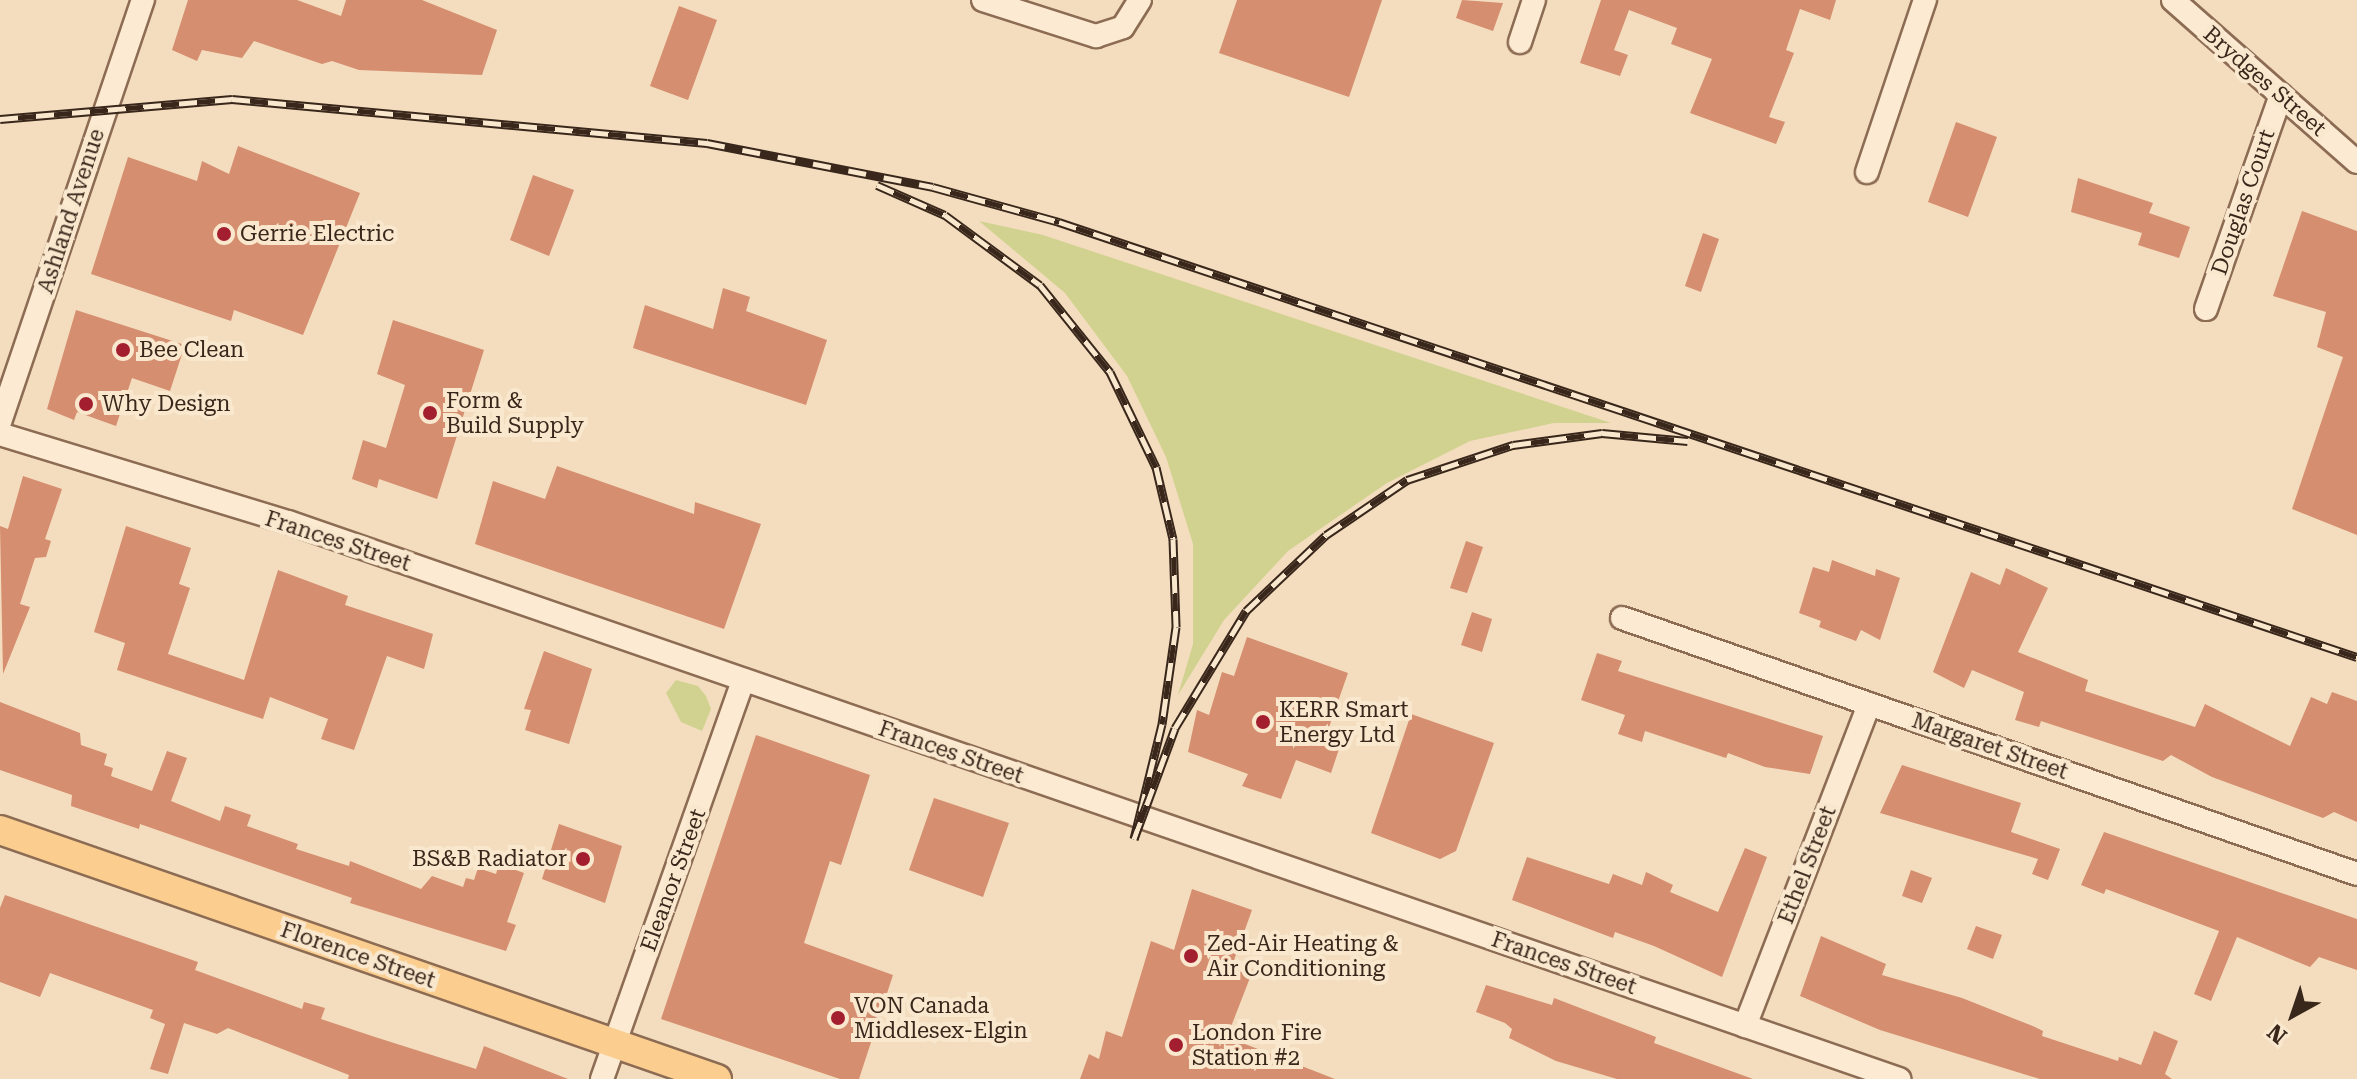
<!DOCTYPE html>
<html>
<head>
<meta charset="utf-8">
<style>
	body { margin:0 }
	#map { position:relative; width:2357px; height:1079px; overflow:hidden; background:#f3ddbe; font-family:"Roboto Serif",serif }
	div>[style] { position:absolute }
	.green>* { inset:0; background:#d2d290 }
	.building>* { inset:0; background:#d58e6f }
	.roads { filter:drop-shadow(2px 0 #8d6c54) drop-shadow(-2px 0 #8d6c54) drop-shadow(0 2px #8d6c54) drop-shadow(0 -2px #8d6c54) }
	.minor>* { height:22px; margin:-11px; padding:0 11px; transform-origin:11px; border-radius:11px; background:#fcebd2 }
	.major>* { height:28px; margin:-14px; padding:0 14px; transform-origin:14px; border-radius:14px; background:#fbce90 }
	.rail>* { height:9px; margin-top:-4.5px; transform-origin:0; background:repeating-linear-gradient(90deg,#f9e8ce 0 18px,#3a271b 0 36px); box-sizing:border-box; border-block:2px solid #3a271b }
	.dots>* { width:22px; height:22px; translate:-50% -50%; box-sizing:border-box; border:4px solid #f9e8ce; border-radius:50% }
	span { translate:-50% -50%; white-space:nowrap; text-align:center; line-height:1.15; -webkit-text-stroke:8px #f9e8ce; paint-order:stroke }
	.street-label { font-size:22px; color:#3a271b }
	.poi-label { font-size:22px; color:#3a271b }
	.left { translate:0 -50%; text-align:left }
	.right { translate:-100% -50%; text-align:right }
	.north { position:absolute; left:2253px; top:975px; width:80px; height:80px; -webkit-text-stroke:6px #f9e8ce; paint-order:stroke; rotate:220deg; font-size:22px; font-weight:700; line-height:32px; text-align:center; color:#3a271b }
	.north::after { content:''; display:block; margin:auto; width:28px; height:36px; background:#3a271b; clip-path:polygon(50% 0,100% 100%,50% 72%,0 100%) }
</style>
</head>
<body>
<div id="map">
	<div class="green">
		<i style="clip-path:polygon(979px 221px,1043px 235px,1611px 423px,1554px 423px,1470px 441px,1387px 483px,1288px 551px,1224px 620px,1178px 695px,1193px 644px,1193px 544px,1166px 457px,1127px 376px,1065px 293px)"></i>
		<i style="clip-path:polygon(676px 680px,698px 686px,706px 696px,711px 709px,702px 731px,681px 722px,666px 693px)"></i>
	</div>
	<div class="building">
		<i style="clip-path:polygon(188px 0,297px 0,341px 16px,346px 0,422px 0,497px 30px,482px 75px,359px 70px,332px 61px,322px 64px,254px 41px,242px 58px,202px 50px,197px 61px,172px 50px)"></i>
		<i style="clip-path:polygon(1237px 0,1382px 0,1349px 97px,1219px 53px)"></i>
		<i style="clip-path:polygon(1462px 0,1503px 3px,1493px 31px,1456px 18px)"></i>
		<i style="clip-path:polygon(1601px 0,1836px 0,1830px 20px,1800px 9px,1786px 50px,1794px 53px,1769px 117px,1785px 122px,1776px 144px,1690px 113px,1712px 59px,1671px 44px,1677px 28px,1629px 10px,1614px 50px,1628px 55px,1620px 76px,1580px 63px)"></i>
		<i style="clip-path:polygon(679px 6px,717px 20px,688px 100px,650px 86px)"></i>
		<i style="clip-path:polygon(1956px 122px,1997px 137px,1968px 217px,1928px 202px)"></i>
		<i style="clip-path:polygon(238px 146px,360px 193px,303px 335px,234px 310px,231px 321px,91px 274px,128px 157px,197px 181px,202px 161px,229px 174px)"></i>
		<i style="clip-path:polygon(533px 175px,574px 190px,549px 256px,510px 240px)"></i>
		<i style="clip-path:polygon(2078px 178px,2153px 203px,2149px 213px,2190px 227px,2179px 258px,2138px 245px,2142px 233px,2071px 212px)"></i>
		<i style="clip-path:polygon(2302px 211px,2357px 231px,2357px 535px,2292px 509px,2343px 357px,2317px 347px,2326px 312px,2273px 296px)"></i>
		<i style="clip-path:polygon(1703px 233px,1719px 239px,1701px 292px,1685px 286px)"></i>
		<i style="clip-path:polygon(723px 288px,750px 297px,746px 311px,827px 340px,806px 405px,633px 348px,645px 305px,713px 329px)"></i>
		<i style="clip-path:polygon(76px 310px,185px 345px,170px 391px,132px 378px,116px 426px,77px 412px,74px 420px,47px 409px)"></i>
		<i style="clip-path:polygon(393px 320px,484px 350px,437px 499px,379px 479px,377px 488px,352px 479px,363px 440px,386px 448px,405px 385px,377px 374px)"></i>
		<i style="clip-path:polygon(557px 466px,694px 514px,695px 502px,761px 524px,724px 629px,475px 544px,493px 481px,545px 499px)"></i>
		<i style="clip-path:polygon(23px 476px,62px 489px,45px 539px,51px 541px,46px 557px,35px 558px,20px 604px,30px 607px,3px 674px,0 526px,8px 529px)"></i>
		<i style="clip-path:polygon(126px 526px,191px 548px,179px 584px,190px 588px,168px 654px,244px 680px,278px 570px,348px 596px,345px 605px,433px 634px,424px 669px,387px 656px,354px 750px,321px 739px,328px 719px,270px 697px,263px 719px,117px 670px,125px 643px,94px 632px)"></i>
		<i style="clip-path:polygon(1466px 541px,1483px 547px,1467px 593px,1450px 588px)"></i>
		<i style="clip-path:polygon(1832px 560px,1875px 576px,1876px 569px,1900px 578px,1880px 640px,1861px 630px,1856px 641px,1819px 627px,1821px 621px,1799px 613px,1813px 567px,1829px 572px)"></i>
		<i style="clip-path:polygon(2006px 568px,2048px 588px,2018px 652px,2088px 680px,2085px 691px,2195px 727px,2205px 704px,2290px 746px,2311px 697px,2327px 704px,2332px 692px,2357px 701px,2357px 822px,2334px 812px,2323px 818px,2212px 777px,2171px 755px,2163px 761px,2041px 721px,2039px 727px,2015px 720px,2024px 692px,1972px 670px,1964px 688px,1933px 672px,1971px 572px,2000px 585px)"></i>
		<i style="clip-path:polygon(1472px 612px,1492px 619px,1482px 652px,1461px 645px)"></i>
		<i style="clip-path:polygon(1247px 637px,1348px 673px,1328px 730px,1343px 737px,1331px 773px,1296px 760px,1281px 799px,1242px 786px,1248px 774px,1188px 752px,1197px 710px,1209px 715px,1222px 672px,1234px 676px)"></i>
		<i style="clip-path:polygon(544px 651px,592px 669px,569px 744px,525px 730px,531px 710px,524px 709px)"></i>
		<i style="clip-path:polygon(1597px 653px,1622px 661px,1618px 671px,1823px 736px,1810px 774px,1765px 767px,1728px 753px,1726px 758px,1645px 731px,1642px 742px,1618px 734px,1625px 715px,1581px 700px)"></i>
		<i style="clip-path:polygon(0 702px,80px 733px,81px 745px,107px 754px,104px 765px,113px 768px,111px 776px,152px 791px,167px 751px,187px 758px,171px 801px,220px 821px,225px 806px,251px 815px,247px 826px,298px 844px,296px 849px,349px 866px,350px 861px,421px 889px,432px 876px,463px 887px,466px 878px,474px 880px,478px 868px,496px 874px,499px 864px,524px 873px,507px 922px,516px 925px,506px 951px,350px 903px,352px 898px,140px 824px,139px 829px,71px 806px,72px 795px,0 770px)"></i>
		<i style="clip-path:polygon(1411px 714px,1494px 743px,1456px 851px,1440px 859px,1371px 833px)"></i>
		<i style="clip-path:polygon(756px 735px,870px 775px,841px 865px,830px 861px,804px 943px,893px 975px,859px 1079px,840px 1079px,661px 1019px)"></i>
		<i style="clip-path:polygon(1902px 765px,2021px 803px,2011px 832px,2060px 849px,2048px 880px,2032px 874px,2038px 859px,1880px 813px)"></i>
		<i style="clip-path:polygon(934px 798px,1009px 823px,983px 897px,909px 870px)"></i>
		<i style="clip-path:polygon(559px 824px,622px 846px,605px 903px,542px 879px)"></i>
		<i style="clip-path:polygon(2104px 832px,2357px 919px,2357px 970px,2319px 957px,2310px 967px,2237px 937px,2211px 1001px,2194px 994px,2219px 931px,2106px 889px,2104px 894px,2081px 885px)"></i>
		<i style="clip-path:polygon(1745px 848px,1767px 857px,1722px 977px,1654px 946px,1615px 932px,1613px 938px,1512px 900px,1527px 857px,1609px 884px,1613px 874px,1642px 885px,1646px 872px,1673px 885px,1670px 892px,1718px 912px)"></i>
		<i style="clip-path:polygon(1911px 870px,1932px 878px,1922px 903px,1902px 896px)"></i>
		<i style="clip-path:polygon(1192px 889px,1252px 910px,1233px 963px,1253px 970px,1227px 1037px,1335px 1079px,1080px 1079px,1089px 1054px,1099px 1059px,1106px 1031px,1122px 1037px,1151px 941px,1174px 950px)"></i>
		<i style="clip-path:polygon(5px 895px,198px 962px,195px 970px,302px 1009px,304px 1002px,325px 1008px,321px 1019px,375px 1037px,476px 1069px,484px 1046px,568px 1079px,348px 1079px,349px 1075px,228px 1028px,217px 1034px,184px 1023px,168px 1074px,150px 1069px,165px 1024px,150px 1018px,153px 1010px,50px 973px,40px 997px,0 982px,0 908px)"></i>
		<i style="clip-path:polygon(1976px 926px,2002px 935px,1993px 959px,1967px 949px)"></i>
		<i style="clip-path:polygon(1821px 936px,1886px 964px,1882px 975px,1962px 998px,2035px 1027px,2043px 1031px,2042px 1036px,2118px 1061px,2119px 1057px,2141px 1065px,2154px 1031px,2178px 1041px,2165px 1074px,2172px 1079px,2040px 1079px,1880px 1030px,1800px 996px)"></i>
		<i style="clip-path:polygon(1486px 985px,1552px 1005px,1554px 998px,1656px 1037px,1654px 1043px,1753px 1079px,1617px 1079px,1556px 1061px,1509px 1038px,1512px 1029px,1505px 1023px,1476px 1012px)"></i>
	</div>
	<div class="roads">
		<div class="minor">
			<i style="left:983px;top:0;width:119px;rotate:17.7deg"></i>
			<i style="left:1096px;top:36px;width:28px;rotate:-18deg"></i>
			<i style="left:1123px;top:27px;width:32px;rotate:-58deg"></i>
			<i style="left:2173px;top:0;width:245px;rotate:41.4deg"></i>
			<i style="left:1520px;top:42px;width:44px;rotate:-71.6deg"></i>
			<i style="left:1867px;top:172px;width:182px;rotate:-71.4deg"></i>
			<i style="left:2206px;top:309px;width:227px;rotate:-70.7deg"></i>
			<i style="left:0;top:422px;width:446px;rotate:-71.3deg"></i>
			<i style="left:0;top:434px;width:301px;rotate:17deg"></i>
			<i style="left:288px;top:522px;width:1705px;rotate:19.07deg"></i>
			<i style="left:1622px;top:618px;width:778px;rotate:19.2deg"></i>
			<i style="left:1745px;top:1026px;width:345px;rotate:-68.9deg"></i>
			<i style="left:602px;top:1079px;width:422px;rotate:-70.5deg"></i>
		</div>
		<div class="major">
			<i style="left:0;top:830px;width:759px;rotate:19.15deg"></i>
		</div>
	</div>
	<div class="rail">
		<i style="left:0;top:119px;width:233px;rotate:-4.9deg"></i>
		<i style="left:232px;top:99px;width:477px;rotate:5.3deg"></i>
		<i style="left:707px;top:143px;width:230px;rotate:11deg"></i>
		<i style="left:933px;top:187px;width:131px;rotate:15.5deg"></i>
		<i style="left:1059px;top:222px;width:1369px;rotate:18.53deg"></i>
		<i style="left:877px;top:185px;width:74px;rotate:23.8deg"></i>
		<i style="left:945px;top:215px;width:118px;rotate:36.4deg"></i>
		<i style="left:1040px;top:285px;width:112px;rotate:51.2deg"></i>
		<i style="left:1110px;top:372px;width:106px;rotate:64.2deg"></i>
		<i style="left:1156px;top:467px;width:74px;rotate:76.7deg"></i>
		<i style="left:1173px;top:539px;width:88px;rotate:88deg"></i>
		<i style="left:1176px;top:627px;width:98px;rotate:98.2deg"></i>
		<i style="left:1162px;top:724px;width:118px;rotate:103.7deg"></i>
		<i style="left:1134px;top:839px;width:118px;rotate:-69.7deg"></i>
		<i style="left:1175px;top:728px;width:137px;rotate:-58.7deg"></i>
		<i style="left:1246px;top:611px;width:110px;rotate:-43.5deg"></i>
		<i style="left:1326px;top:535px;width:98px;rotate:-34.2deg"></i>
		<i style="left:1407px;top:480px;width:112px;rotate:-18.3deg"></i>
		<i style="left:1513px;top:445px;width:90px;rotate:-7.7deg"></i>
		<i style="left:1602px;top:433px;width:86px;rotate:5.3deg"></i>
	</div>
	<div class="dots">
		<i style="left:224px;top:234px;background:#a31e2e"></i>
		<i style="left:123px;top:350px;background:#a31e2e"></i>
		<i style="left:86px;top:404px;background:#a31e2e"></i>
		<i style="left:430px;top:413px;background:#a31e2e"></i>
		<i style="left:1263px;top:722px;background:#a31e2e"></i>
		<i style="left:583px;top:859px;background:#a31e2e"></i>
		<i style="left:1191px;top:956px;background:#a31e2e"></i>
		<i style="left:838px;top:1018px;background:#a31e2e"></i>
		<i style="left:1176px;top:1045px;background:#a31e2e"></i>
	</div>
	<div class="street-label">
		<span style="left:2265px;top:81px;rotate:41deg">Brydges Street</span>
		<span style="left:2243px;top:202px;rotate:-71deg">Douglas Court</span>
		<span style="left:71px;top:211px;rotate:-72deg">Ashland Avenue</span>
		<span style="left:338px;top:541px;rotate:18deg">Frances Street</span>
		<span style="left:1990px;top:746px;rotate:19deg">Margaret Street</span>
		<span style="left:951px;top:752px;rotate:19deg">Frances Street</span>
		<span style="left:1807px;top:865px;rotate:-69deg">Ethel Street</span>
		<span style="left:673px;top:880px;rotate:-70deg">Eleanor Street</span>
		<span style="left:358px;top:955px;rotate:19deg">Florence Street</span>
		<span style="left:1564px;top:963px;rotate:19deg">Frances Street</span>
	</div>
	<div class="poi-label">
		<span class="left" style="left:240px;top:234px">Gerrie Electric</span>
		<span class="left" style="left:139px;top:350px">Bee Clean</span>
		<span class="left" style="left:446px;top:413px">Form &amp;<br>Build Supply</span>
		<span class="left" style="left:102px;top:404px">Why Design</span>
		<span class="left" style="left:1279px;top:722px">KERR Smart<br>Energy Ltd</span>
		<span class="right" style="left:567px;top:859px">BS&amp;B Radiator</span>
		<span class="left" style="left:1207px;top:956px">Zed-Air Heating &amp;<br>Air Conditioning</span>
		<span class="left" style="left:854px;top:1018px">VON Canada<br>Middlesex-Elgin</span>
		<span class="left" style="left:1192px;top:1045px">London Fire<br>Station #2</span>
	</div>
	<div class="north">N</div>
</div>
</body>
</html>
